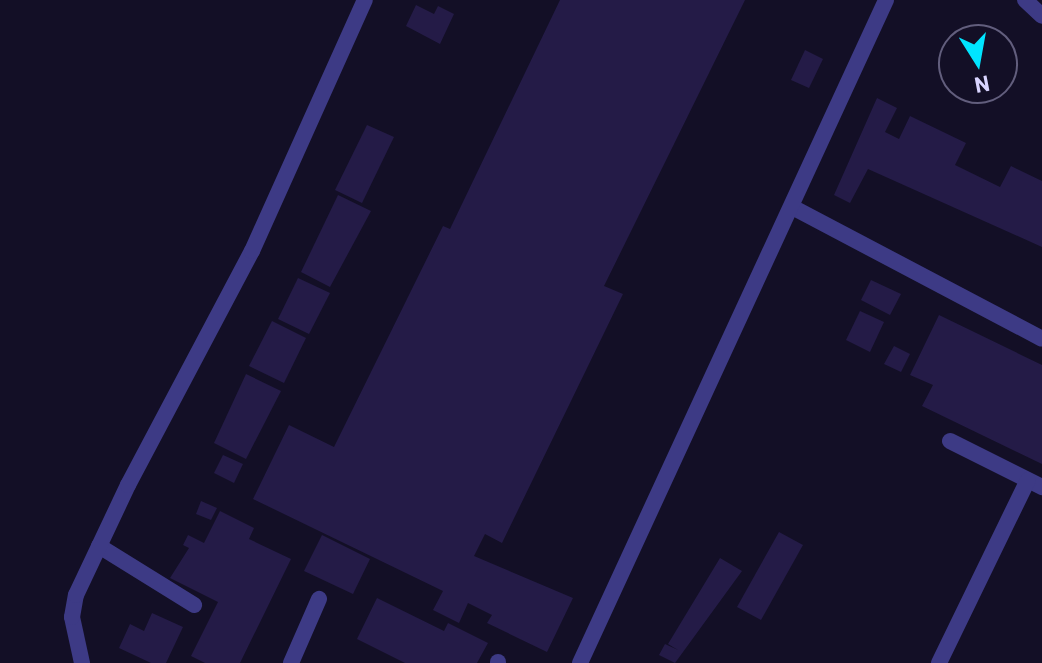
<!DOCTYPE html>
<html>
<head>
<meta charset="utf-8">
<style>
	body { margin:0 }
	#map { position:relative; width:1042px; height:663px; overflow:hidden; background:#130f26; font-family:Barlow,sans-serif }
	div>[style] { position:absolute }
	.building>* { inset:0; background:#241b47 }
	.service>* { height:16px; margin:-8px; padding:0 8px; transform-origin:8px; border-radius:8px; background:#3d3a85 }
	span { translate:-50% -50%; white-space:nowrap; text-align:center; line-height:1.15; -webkit-text-stroke:8px #130f26; paint-order:stroke }
	.north { position:absolute; left:938px; top:24px; width:80px; height:80px; box-sizing:border-box; background:#130f26; border:2px solid #625e7d; border-radius:50%; rotate:169deg; font-size:22px; font-weight:700; line-height:32px; text-align:center; color:#d9d4ff }
	.north::after { content:''; display:block; margin:auto; width:28px; height:36px; background:#00e5ff; clip-path:polygon(50% 0,100% 100%,50% 72%,0 100%) }
</style>
</head>
<body>
<div id="map">
	<div class="building">
		<i style="clip-path:polygon(560px 0,745px 0,604px 286px,623px 294px,502px 543px,485px 534px,474px 556px,573px 598px,547px 652px,487px 623px,492px 615px,468px 603px,459px 623px,433px 610px,443px 591px,253px 499px,289px 425px,334px 447px,443px 226px,450px 229px)"></i>
		<i style="clip-path:polygon(416px 5px,434px 14px,438px 6px,454px 14px,440px 44px,406px 26px)"></i>
		<i style="clip-path:polygon(805px 50px,823px 59px,809px 88px,791px 80px)"></i>
		<i style="clip-path:polygon(877px 98px,897px 108px,885px 132px,899px 139px,910px 116px,966px 143px,955px 165px,1000px 187px,1011px 166px,1042px 181px,1042px 247px,868px 169px,850px 203px,834px 195px)"></i>
		<i style="clip-path:polygon(367px 125px,394px 137px,362px 203px,335px 190px)"></i>
		<i style="clip-path:polygon(338px 195px,371px 211px,330px 287px,301px 272px)"></i>
		<i style="clip-path:polygon(298px 278px,330px 293px,309px 334px,278px 319px)"></i>
		<i style="clip-path:polygon(871px 280px,901px 294px,890px 315px,861px 300px)"></i>
		<i style="clip-path:polygon(860px 311px,884px 322px,870px 352px,846px 340px)"></i>
		<i style="clip-path:polygon(939px 315px,1042px 365px,1042px 464px,922px 406px,933px 385px,910px 375px)"></i>
		<i style="clip-path:polygon(272px 321px,306px 338px,284px 383px,249px 366px)"></i>
		<i style="clip-path:polygon(894px 346px,910px 354px,901px 372px,884px 364px)"></i>
		<i style="clip-path:polygon(246px 374px,281px 391px,246px 459px,214px 443px)"></i>
		<i style="clip-path:polygon(223px 455px,243px 464px,234px 483px,214px 473px)"></i>
		<i style="clip-path:polygon(201px 501px,217px 508px,211px 520px,196px 514px)"></i>
		<i style="clip-path:polygon(220px 511px,254px 528px,249px 539px,291px 559px,240px 663px,205px 663px,191px 656px,218px 602px,170px 578px,189px 548px,183px 545px,188px 535px,204px 543px)"></i>
		<i style="clip-path:polygon(779px 532px,803px 545px,761px 620px,737px 607px)"></i>
		<i style="clip-path:polygon(322px 535px,370px 559px,353px 594px,304px 571px)"></i>
		<i style="clip-path:polygon(720px 558px,742px 571px,675px 663px,659px 655px,665px 644px,678px 650px,668px 644px)"></i>
		<i style="clip-path:polygon(377px 598px,444px 631px,448px 623px,488px 643px,477px 663px,405px 663px,357px 639px)"></i>
		<i style="clip-path:polygon(152px 613px,183px 627px,166px 663px,151px 663px,119px 648px,130px 624px,144px 631px)"></i>
	</div>
	<div class="service">
		<i style="left:1025px;top:0;width:23px;rotate:43deg"></i>
		<i style="left:794px;top:208px;width:280px;rotate:27.8deg"></i>
		<i style="left:950px;top:441px;width:103px;rotate:26.6deg"></i>
		<i style="left:99px;top:546px;width:112px;rotate:31.8deg"></i>
		<i style="left:82px;top:663px;width:47px;rotate:-102.3deg"></i>
		<i style="left:72px;top:617px;width:22px;rotate:-80deg"></i>
		<i style="left:76px;top:595px;width:122px;rotate:-64.7deg"></i>
		<i style="left:128px;top:485px;width:265px;rotate:-62.1deg"></i>
		<i style="left:252px;top:251px;width:275px;rotate:-65.8deg"></i>
		<i style="left:291px;top:663px;width:70px;rotate:-66.4deg"></i>
		<i style="left:498px;top:663px;width:1px;rotate:-90deg"></i>
		<i style="left:580px;top:663px;width:730px;rotate:-65.22deg"></i>
		<i style="left:939px;top:663px;width:203px;rotate:-64.1deg"></i>
	</div>
	<div class="north">N</div>
</div>
</body>
</html>
